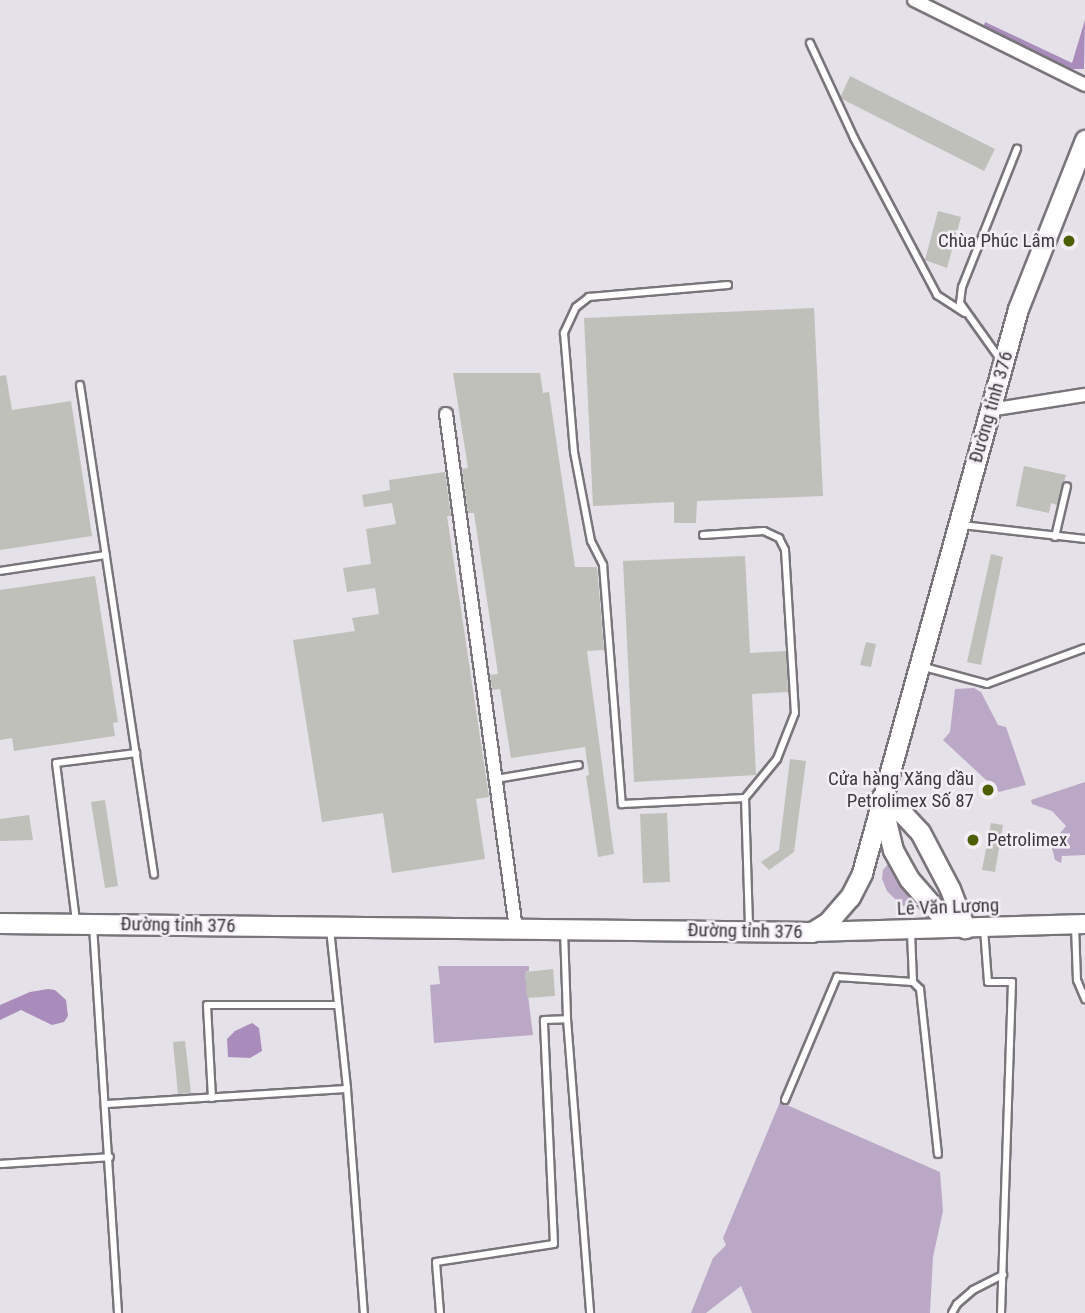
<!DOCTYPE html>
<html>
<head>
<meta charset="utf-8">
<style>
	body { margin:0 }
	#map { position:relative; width:1085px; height:1313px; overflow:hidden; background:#e5e1e8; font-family:"Roboto Condensed",sans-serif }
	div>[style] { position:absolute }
	.green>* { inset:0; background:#bba8c6 }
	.water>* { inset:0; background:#a98cbb }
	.building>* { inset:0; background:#bec0b9 }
	.roads { filter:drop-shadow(2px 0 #79757b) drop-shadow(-2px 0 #79757b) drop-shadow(0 2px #79757b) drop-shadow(0 -2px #79757b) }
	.service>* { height:6px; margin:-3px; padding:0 3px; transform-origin:3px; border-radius:3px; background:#fff }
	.minor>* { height:12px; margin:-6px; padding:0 6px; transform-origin:6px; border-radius:6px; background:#fff }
	.secondary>* { height:18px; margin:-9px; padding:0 9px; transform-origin:9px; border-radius:9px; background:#fff }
	.primary>* { height:19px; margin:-9.5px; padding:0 9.5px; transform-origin:9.5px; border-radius:9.5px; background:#fff }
	.dots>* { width:19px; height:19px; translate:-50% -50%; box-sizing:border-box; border:4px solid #f3eef5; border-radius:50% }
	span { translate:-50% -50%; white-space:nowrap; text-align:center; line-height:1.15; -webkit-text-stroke:5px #f3eef5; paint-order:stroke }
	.poi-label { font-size:19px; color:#3b3a3c }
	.right { translate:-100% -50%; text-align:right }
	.left { translate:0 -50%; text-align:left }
	.street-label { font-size:19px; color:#3b3a3c }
</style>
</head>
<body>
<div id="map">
	<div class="green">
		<i style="clip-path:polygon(974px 688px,981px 692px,998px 725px,1006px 727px,1026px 785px,999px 792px,943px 740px,950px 732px,955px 689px)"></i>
		<i style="clip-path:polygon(1085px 782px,1085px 855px,1062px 856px,1061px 863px,1055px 860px,1051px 844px,1066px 826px,1052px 811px,1032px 804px,1031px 800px)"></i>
		<i style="clip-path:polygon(888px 864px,903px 890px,921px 907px,902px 906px,887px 891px,882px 879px,883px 870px)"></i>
		<i style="clip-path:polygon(438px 966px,529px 966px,529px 971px,525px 972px,533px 1035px,434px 1043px,430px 985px,440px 984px)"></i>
		<i style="clip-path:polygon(780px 1102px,940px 1172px,943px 1211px,933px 1257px,930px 1313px,752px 1313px,741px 1286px,706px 1313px,691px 1313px,713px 1258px,726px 1245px,723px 1238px)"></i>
	</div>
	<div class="water">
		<i style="clip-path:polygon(1085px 20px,1084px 69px,1072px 69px,983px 28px,985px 22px,1072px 63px)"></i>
		<i style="clip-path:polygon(48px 989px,55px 990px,66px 1000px,68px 1016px,64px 1022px,52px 1025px,21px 1010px,0 1020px,0 1005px,30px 992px)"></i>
		<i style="clip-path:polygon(252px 1023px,259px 1028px,262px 1051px,250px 1058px,228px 1057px,227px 1039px,235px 1031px)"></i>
	</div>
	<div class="building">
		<i style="clip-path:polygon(850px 76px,995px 149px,984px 171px,842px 99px,841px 96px)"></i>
		<i style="clip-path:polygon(938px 211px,961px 217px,947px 268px,925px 260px)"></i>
		<i style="clip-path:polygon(814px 308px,823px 496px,697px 501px,696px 523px,674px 523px,674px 502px,593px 506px,584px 318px)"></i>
		<i style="clip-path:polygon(453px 373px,540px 373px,543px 393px,549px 392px,575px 567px,597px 567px,604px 650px,587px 651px,614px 854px,598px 857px,586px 776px,589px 775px,585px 747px,511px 758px,500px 689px,492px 690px,490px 675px,498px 674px,474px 513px,468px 513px,462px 469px,468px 468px)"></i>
		<i style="clip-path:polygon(6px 375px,12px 410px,71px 401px,92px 536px,0 550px,0 376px)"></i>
		<i style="clip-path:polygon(1024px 466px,1066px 475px,1057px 505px,1051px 503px,1049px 513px,1016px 506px)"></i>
		<i style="clip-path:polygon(445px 472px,451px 516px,447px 516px,489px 797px,476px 799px,485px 859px,392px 873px,383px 813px,322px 822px,293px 640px,355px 631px,352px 618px,379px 614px,375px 588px,347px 592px,343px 568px,371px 564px,366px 529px,396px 524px,392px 503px,364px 507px,362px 495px,390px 490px,389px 480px)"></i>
		<i style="clip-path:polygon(991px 554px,1003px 557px,981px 665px,967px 662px)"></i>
		<i style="clip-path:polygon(745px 556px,750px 653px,786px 651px,788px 692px,752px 694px,756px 775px,634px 782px,623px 561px)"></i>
		<i style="clip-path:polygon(95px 576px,118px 722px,113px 723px,115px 736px,14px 751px,12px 738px,0 740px,0 590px)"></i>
		<i style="clip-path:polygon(866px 642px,876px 644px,871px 667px,860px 665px)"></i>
		<i style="clip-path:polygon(790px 759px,806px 761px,794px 852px,769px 870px,761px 862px,779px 850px)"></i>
		<i style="clip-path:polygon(105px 800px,118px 886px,105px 888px,91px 802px)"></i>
		<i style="clip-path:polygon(667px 813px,670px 882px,643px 883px,640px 814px)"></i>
		<i style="clip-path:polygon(29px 815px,33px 840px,0 841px,0 819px)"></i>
		<i style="clip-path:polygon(991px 823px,1003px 825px,995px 872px,982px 870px)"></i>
		<i style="clip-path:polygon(553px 969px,555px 996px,527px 998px,525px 972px)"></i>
		<i style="clip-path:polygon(185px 1041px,191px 1093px,178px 1094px,173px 1042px)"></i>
	</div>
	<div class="roads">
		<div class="service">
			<i style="left:810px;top:43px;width:105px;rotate:65.1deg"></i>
			<i style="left:854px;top:138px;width:178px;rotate:62.1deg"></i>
			<i style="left:937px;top:295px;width:33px;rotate:33deg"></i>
			<i style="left:728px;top:285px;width:140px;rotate:175.1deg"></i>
			<i style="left:589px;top:297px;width:16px;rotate:142deg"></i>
			<i style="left:576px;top:307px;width:29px;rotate:115deg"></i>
			<i style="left:564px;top:333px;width:119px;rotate:85.2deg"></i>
			<i style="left:574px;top:452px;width:91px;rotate:79.2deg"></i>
			<i style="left:591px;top:541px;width:27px;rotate:63deg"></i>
			<i style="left:603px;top:565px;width:240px;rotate:85.5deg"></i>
			<i style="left:622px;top:804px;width:123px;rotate:-2.8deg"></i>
			<i style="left:1000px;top:359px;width:69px;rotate:-125.5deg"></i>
			<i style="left:960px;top:303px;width:16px;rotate:-83deg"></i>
			<i style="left:962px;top:287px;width:149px;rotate:-68.3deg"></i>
			<i style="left:80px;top:385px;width:495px;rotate:81.4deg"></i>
			<i style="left:962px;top:525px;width:124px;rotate:6.5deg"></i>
			<i style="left:703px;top:535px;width:61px;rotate:-3.8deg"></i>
			<i style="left:764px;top:531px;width:17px;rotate:25deg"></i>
			<i style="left:779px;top:538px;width:13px;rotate:63deg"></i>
			<i style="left:785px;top:550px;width:163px;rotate:86.5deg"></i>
			<i style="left:795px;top:713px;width:49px;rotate:111.4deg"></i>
			<i style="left:777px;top:759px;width:50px;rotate:129.4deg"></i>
			<i style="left:745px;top:798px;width:130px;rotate:88.2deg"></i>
			<i style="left:1055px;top:537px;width:52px;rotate:-76.8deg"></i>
			<i style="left:0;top:571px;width:107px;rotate:-8.6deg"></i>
			<i style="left:924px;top:667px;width:65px;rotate:15.1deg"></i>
			<i style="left:987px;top:684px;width:104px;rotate:-20.2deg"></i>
			<i style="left:496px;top:779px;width:84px;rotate:-9.6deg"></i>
			<i style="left:76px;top:921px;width:159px;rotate:-97.2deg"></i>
			<i style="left:56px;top:763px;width:81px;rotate:-7.1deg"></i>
			<i style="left:93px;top:926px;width:388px;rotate:86.3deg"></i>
			<i style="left:1075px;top:926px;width:54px;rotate:87.9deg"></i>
			<i style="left:1077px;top:980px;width:21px;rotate:67deg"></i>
			<i style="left:330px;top:929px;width:161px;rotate:83.9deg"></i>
			<i style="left:347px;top:1089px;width:225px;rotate:85.7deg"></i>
			<i style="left:984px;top:929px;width:53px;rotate:85.7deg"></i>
			<i style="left:988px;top:982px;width:24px"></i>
			<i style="left:1012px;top:982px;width:331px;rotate:91.9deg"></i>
			<i style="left:564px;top:931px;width:88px;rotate:88deg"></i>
			<i style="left:567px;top:1019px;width:295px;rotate:85.5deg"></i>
			<i style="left:911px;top:932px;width:50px;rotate:87.7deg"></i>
			<i style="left:913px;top:982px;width:10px;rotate:45deg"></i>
			<i style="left:920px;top:989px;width:166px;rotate:83.8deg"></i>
			<i style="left:212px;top:1098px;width:93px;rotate:-93.1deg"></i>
			<i style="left:207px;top:1005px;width:131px"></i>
			<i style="left:785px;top:1100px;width:134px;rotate:-67.1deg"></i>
			<i style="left:837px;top:977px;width:76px;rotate:3.8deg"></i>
			<i style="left:106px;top:1104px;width:241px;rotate:-3.6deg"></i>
			<i style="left:0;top:1164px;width:110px;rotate:-3.6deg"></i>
			<i style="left:440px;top:1313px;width:51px;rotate:-94.5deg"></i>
			<i style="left:436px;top:1262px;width:119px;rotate:-8.7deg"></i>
			<i style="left:554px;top:1244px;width:224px;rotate:-92.6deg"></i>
			<i style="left:544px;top:1020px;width:23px;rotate:-2deg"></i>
			<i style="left:952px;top:1313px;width:10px;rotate:-61deg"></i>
			<i style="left:957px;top:1304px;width:21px;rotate:-41deg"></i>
			<i style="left:973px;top:1290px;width:34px;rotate:-27deg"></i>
		</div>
		<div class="minor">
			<i style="left:914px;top:0;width:191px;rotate:26.4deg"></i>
			<i style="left:990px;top:410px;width:96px;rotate:-9deg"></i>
			<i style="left:446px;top:414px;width:520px;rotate:82.26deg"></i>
		</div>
		<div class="secondary">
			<i style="left:812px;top:932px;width:273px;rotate:-1.7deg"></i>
		</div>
		<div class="primary">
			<i style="left:881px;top:798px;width:29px;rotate:36deg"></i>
			<i style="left:904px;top:815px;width:23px;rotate:47deg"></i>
			<i style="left:920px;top:832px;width:64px;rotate:62.2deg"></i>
			<i style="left:950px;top:889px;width:42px;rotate:69deg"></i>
			<i style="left:882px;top:804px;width:47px;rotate:76.6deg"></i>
			<i style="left:893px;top:850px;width:33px;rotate:61deg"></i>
			<i style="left:909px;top:879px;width:43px;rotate:48.8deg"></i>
			<i style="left:937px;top:911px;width:33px;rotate:31deg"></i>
			<i style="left:0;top:923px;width:812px;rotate:0.64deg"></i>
			<i style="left:812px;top:932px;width:19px;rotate:-32deg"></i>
			<i style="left:828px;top:922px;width:33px;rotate:-49deg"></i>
			<i style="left:850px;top:897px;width:27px;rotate:-63deg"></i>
			<i style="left:862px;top:873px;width:585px;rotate:-74.54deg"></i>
			<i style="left:1018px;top:309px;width:182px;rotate:-68.4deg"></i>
		</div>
	</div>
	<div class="dots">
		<i style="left:1069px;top:241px;background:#4d5f03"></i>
		<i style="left:988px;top:790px;background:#4d5f03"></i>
		<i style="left:973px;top:840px;background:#4d5f03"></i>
	</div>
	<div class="poi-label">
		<span class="right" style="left:1055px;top:241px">Chùa Phúc Lâm</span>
		<span class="right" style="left:974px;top:790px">Cửa hàng Xăng dầu<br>Petrolimex Số 87</span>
		<span class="left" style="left:987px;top:840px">Petrolimex</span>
	</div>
	<div class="street-label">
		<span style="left:991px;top:407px;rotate:-74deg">Đường tỉnh 376</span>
		<span style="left:948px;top:907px;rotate:-2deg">Lê Văn Lương</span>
		<span style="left:178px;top:925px;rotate:1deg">Đường tỉnh 376</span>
		<span style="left:745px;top:931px;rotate:1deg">Đường tỉnh 376</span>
	</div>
</div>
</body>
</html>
